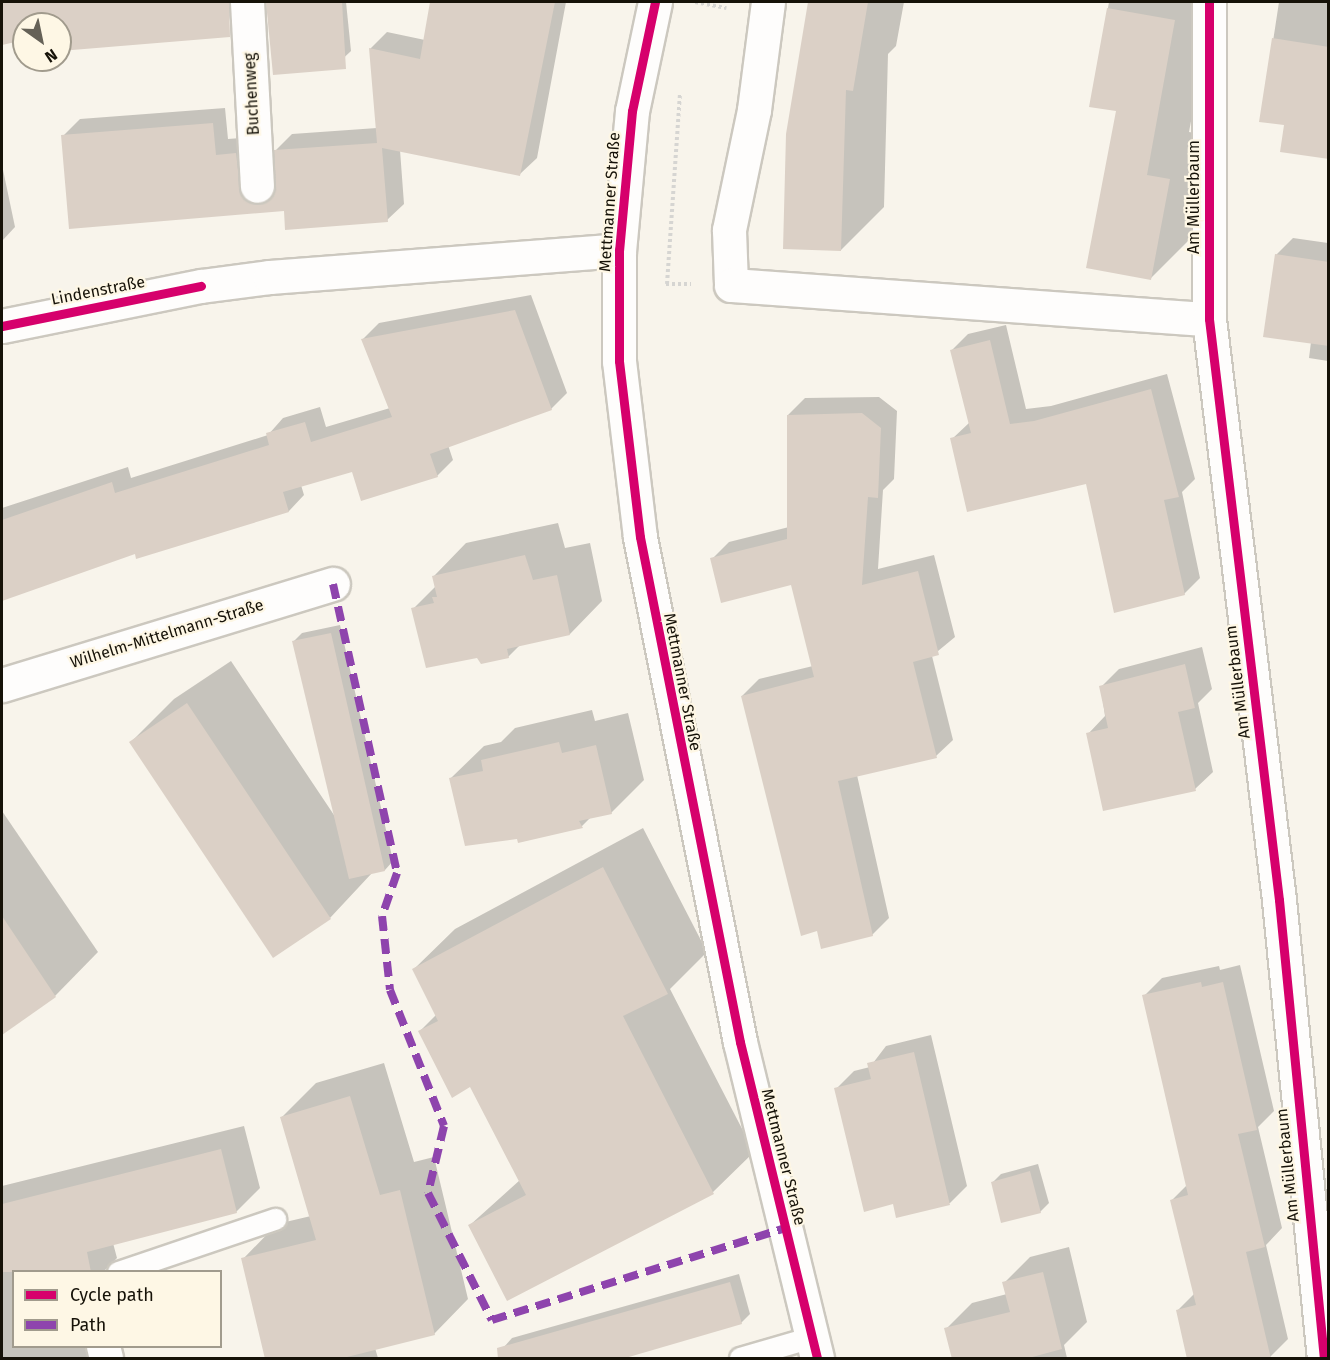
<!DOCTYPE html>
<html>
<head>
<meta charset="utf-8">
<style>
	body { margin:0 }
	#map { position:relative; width:1330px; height:1360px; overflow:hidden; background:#f8f4eb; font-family:"Fira Sans",sans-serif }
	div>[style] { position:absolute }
	.shadow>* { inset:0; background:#0003 }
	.building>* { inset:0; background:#dbd0c6 }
	.path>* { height:4px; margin-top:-2px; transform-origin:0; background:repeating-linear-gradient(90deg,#d6d5d2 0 3px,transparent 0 6px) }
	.roads { filter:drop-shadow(2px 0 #ccc8bf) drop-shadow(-2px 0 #ccc8bf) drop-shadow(0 2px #ccc8bf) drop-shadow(0 -2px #ccc8bf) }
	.lane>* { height:21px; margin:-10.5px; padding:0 10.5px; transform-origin:10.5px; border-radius:10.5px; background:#fefdfc }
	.street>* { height:33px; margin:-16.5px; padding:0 16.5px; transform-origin:16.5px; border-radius:16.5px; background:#fefdfc }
	.secondary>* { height:33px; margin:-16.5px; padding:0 16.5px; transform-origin:16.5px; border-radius:16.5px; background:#fefdfc }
	.quiet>* { height:8px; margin-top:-4px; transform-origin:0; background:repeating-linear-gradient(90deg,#8e44ad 0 15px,transparent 0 23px) }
	.cycleway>* { height:9px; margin:-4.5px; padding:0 4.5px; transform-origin:4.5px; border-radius:4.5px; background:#d6006c }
	span { translate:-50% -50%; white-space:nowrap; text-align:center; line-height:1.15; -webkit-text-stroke:4.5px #fef7e5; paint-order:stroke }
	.street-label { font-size:16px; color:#161208 }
	.frame { position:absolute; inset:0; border:3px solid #161208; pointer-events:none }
	.legend { position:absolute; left:12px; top:1270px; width:210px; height:78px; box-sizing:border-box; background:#fef7e5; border:2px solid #a19b8d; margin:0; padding:8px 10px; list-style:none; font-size:18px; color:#161208 }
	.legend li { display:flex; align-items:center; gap:12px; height:30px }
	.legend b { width:30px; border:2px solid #a19b8d }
	.north { position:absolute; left:12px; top:12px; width:60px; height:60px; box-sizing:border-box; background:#fef7e5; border:2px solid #a19b8d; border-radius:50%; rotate:147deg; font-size:16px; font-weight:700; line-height:24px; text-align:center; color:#161208 }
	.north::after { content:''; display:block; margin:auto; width:21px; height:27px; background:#656157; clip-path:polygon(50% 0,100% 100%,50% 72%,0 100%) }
</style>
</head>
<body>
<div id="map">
	<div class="shadow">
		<i style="clip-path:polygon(2px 2px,219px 2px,221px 16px,60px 49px,60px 24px,24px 24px,24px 39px,2px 43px)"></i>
		<i style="clip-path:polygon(286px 2px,346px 2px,351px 51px,333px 68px,270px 18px)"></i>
		<i style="clip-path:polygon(431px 2px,566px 2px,537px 158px,520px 174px,400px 150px,404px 204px,387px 220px,285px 210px,70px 227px,63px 136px,80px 119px,225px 108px,228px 139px,253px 137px,257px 179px,275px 189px,275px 151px,292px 134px,377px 128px,370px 49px,387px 32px,425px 40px)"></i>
		<i style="clip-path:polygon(809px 2px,904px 2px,896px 46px,888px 54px,884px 207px,841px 250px,788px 134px)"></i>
		<i style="clip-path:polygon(1109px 2px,1213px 2px,1189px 132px,1213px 136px,1194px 235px,1151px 278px,1117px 110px,1091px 106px)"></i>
		<i style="clip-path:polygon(1279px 2px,1328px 2px,1328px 155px,1286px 124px,1261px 120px)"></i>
		<i style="clip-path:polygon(2px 165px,15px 227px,2px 241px)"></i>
		<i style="clip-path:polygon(1293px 238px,1328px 243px,1328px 361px,1309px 358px,1311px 342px,1276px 255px)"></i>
		<i style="clip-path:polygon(531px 295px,567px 393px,551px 409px,448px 445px,453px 460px,437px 476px,353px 471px,301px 485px,304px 495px,289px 511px,136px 552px,2px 599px,2px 508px,128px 467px,131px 478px,268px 435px,283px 418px,320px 407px,326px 427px,390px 408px,363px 339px,379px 323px)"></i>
		<i style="clip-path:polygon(1006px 325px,1026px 409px,1051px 406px,1167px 374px,1195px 479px,1182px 492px,1200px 578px,1184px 594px,1088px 482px,952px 439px,970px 422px,952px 350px,968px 334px)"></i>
		<i style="clip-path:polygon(879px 397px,897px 411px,894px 479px,883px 490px,878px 569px,934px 555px,955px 637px,932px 656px,953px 740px,936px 756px,857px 775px,889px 918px,872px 935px,742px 696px,759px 679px,813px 666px,792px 583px,712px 559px,729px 542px,789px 527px,788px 415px,805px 398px)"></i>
		<i style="clip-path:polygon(558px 523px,565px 548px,590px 543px,602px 601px,570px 634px,520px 645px,508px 657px,477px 656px,413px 609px,436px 586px,434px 576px,466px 543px)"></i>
		<i style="clip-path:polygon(340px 625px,393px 861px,385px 870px,372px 873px,330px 918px,131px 742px,174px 699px,231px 661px,336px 818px,294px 641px,302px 633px)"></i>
		<i style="clip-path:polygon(1202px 647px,1212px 689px,1198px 703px,1213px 772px,1195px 789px,1088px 734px,1105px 716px,1101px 687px,1119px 669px)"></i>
		<i style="clip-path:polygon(592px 710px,595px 721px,628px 713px,644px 780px,611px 813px,591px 817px,582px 826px,518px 838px,451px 778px,484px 746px,501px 742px,515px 728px)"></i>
		<i style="clip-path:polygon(2px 811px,98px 952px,55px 996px,2px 1033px)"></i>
		<i style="clip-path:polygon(643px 828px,707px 952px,670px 989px,754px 1152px,713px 1192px,507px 1299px,470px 1225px,520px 1180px,471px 1085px,419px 1032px,437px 1014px,414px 969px,455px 929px)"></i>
		<i style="clip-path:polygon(1240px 965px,1274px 1111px,1258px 1127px,1282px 1228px,1266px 1245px,1288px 1339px,1270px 1357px,1177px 1311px,1195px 1293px,1172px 1200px,1187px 1185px,1144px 996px,1162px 978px,1219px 966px,1220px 970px)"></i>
		<i style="clip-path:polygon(931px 1035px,967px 1186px,950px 1203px,894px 1202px,836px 1089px,854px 1071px,870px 1067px,886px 1046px)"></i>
		<i style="clip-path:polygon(384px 1063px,414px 1162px,434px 1157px,468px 1299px,434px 1334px,375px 1348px,378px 1358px,267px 1358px,243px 1259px,277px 1224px,311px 1216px,282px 1117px,316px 1083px)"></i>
		<i style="clip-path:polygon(244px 1126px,260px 1188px,236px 1212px,113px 1243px,117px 1258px,103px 1272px,14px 1272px,14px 1346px,98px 1346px,86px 1358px,2px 1358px,2px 1186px)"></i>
		<i style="clip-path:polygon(1038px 1164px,1049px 1203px,1040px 1212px,993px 1182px,1001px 1174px)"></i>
		<i style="clip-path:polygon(1069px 1247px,1087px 1322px,1064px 1345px,1067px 1358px,953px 1358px,946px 1329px,972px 1303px,1007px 1294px,1004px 1283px,1030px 1257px)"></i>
		<i style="clip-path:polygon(739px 1274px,750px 1314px,741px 1323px,504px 1347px,512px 1338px)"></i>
	</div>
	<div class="building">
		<i style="clip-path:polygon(2px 2px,229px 2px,230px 37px,60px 51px,60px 24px,24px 24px,24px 40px,2px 45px)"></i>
		<i style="clip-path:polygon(266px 2px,342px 2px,346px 69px,273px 75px)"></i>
		<i style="clip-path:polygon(430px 2px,555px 2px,520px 176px,382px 148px,388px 222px,285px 230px,284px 211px,69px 229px,61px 135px,213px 123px,216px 155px,236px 153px,241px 196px,257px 205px,274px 194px,274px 150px,377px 143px,369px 48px,420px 59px)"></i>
		<i style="clip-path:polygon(808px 2px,868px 2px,853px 91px,846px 90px,841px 251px,783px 249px,786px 134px)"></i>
		<i style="clip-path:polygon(1107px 8px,1175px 20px,1147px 175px,1170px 179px,1151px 280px,1086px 268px,1116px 111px,1089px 107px)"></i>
		<i style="clip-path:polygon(1272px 38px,1329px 47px,1329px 159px,1280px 152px,1284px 125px,1259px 122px)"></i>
		<i style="clip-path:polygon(1275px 254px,1329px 262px,1329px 346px,1263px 337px)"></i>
		<i style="clip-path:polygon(515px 310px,552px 410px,430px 454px,438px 477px,361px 501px,352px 472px,283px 492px,289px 512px,136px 559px,135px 554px,2px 601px,2px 520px,112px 482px,115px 493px,269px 445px,266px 433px,305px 422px,311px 442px,392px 417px,361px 339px)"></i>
		<i style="clip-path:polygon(990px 340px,1010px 424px,1034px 421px,1151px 389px,1179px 497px,1164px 500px,1185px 595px,1114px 613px,1086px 484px,967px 512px,950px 438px,971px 433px,950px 350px)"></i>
		<i style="clip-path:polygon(862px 413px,881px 428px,878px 498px,868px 497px,862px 585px,918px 571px,939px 655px,913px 662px,937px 758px,838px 781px,873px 936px,821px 949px,817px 931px,801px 936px,741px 696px,814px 677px,791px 585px,721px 603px,710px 558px,787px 539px,787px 415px)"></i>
		<i style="clip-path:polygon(525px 555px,533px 580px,557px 575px,570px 635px,507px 649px,509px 658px,481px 664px,477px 658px,426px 668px,411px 608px,434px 603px,432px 597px,437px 597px,432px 576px)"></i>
		<i style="clip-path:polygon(331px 633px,385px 871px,349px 879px,292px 641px)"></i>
		<i style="clip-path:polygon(1185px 664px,1195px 708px,1178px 712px,1196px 791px,1103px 811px,1086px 733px,1108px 728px,1099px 686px)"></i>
		<i style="clip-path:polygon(187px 703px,331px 919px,273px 958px,129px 742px)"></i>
		<i style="clip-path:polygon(559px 742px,562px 753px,596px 745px,612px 814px,579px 821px,583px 828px,518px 843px,517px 839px,465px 846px,449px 778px,483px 771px,481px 760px)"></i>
		<i style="clip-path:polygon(603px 867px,668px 994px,623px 1016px,714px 1194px,507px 1301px,468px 1225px,526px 1195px,470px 1087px,452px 1098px,418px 1031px,438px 1021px,412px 969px)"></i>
		<i style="clip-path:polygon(2px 916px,56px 997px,2px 1035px)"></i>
		<i style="clip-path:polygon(1201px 982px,1202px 987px,1223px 982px,1257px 1130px,1238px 1134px,1265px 1247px,1246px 1252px,1271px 1359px,1187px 1359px,1176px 1310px,1196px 1305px,1170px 1200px,1188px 1195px,1142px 995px)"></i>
		<i style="clip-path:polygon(914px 1052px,950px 1205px,896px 1218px,893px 1204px,864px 1212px,834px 1088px,871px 1079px,867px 1063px)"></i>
		<i style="clip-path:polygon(350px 1096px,380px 1195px,400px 1190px,435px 1335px,339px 1359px,265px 1359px,241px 1258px,316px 1240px,280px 1117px)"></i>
		<i style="clip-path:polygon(221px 1149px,237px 1213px,87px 1252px,91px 1272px,2px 1272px,2px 1204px)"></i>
		<i style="clip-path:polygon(1030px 1171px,1041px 1213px,1001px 1223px,991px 1182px)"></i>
		<i style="clip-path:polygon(1043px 1272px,1062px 1349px,1025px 1359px,952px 1359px,944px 1328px,1010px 1312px,1002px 1282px)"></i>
		<i style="clip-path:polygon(730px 1282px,742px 1324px,622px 1359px,498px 1359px,497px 1348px)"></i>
	</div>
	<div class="path">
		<i style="left:695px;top:2px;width:32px;rotate:11deg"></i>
		<i style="left:666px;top:284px;width:25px"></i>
		<i style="left:667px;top:284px;width:190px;rotate:-86.1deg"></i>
	</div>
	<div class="roads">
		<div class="lane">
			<i style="left:118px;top:1272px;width:166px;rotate:-18.7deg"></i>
			<i style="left:740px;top:1358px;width:75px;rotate:-16.3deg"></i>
		</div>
		<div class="street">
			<i style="left:247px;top:2px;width:184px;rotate:86.9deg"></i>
			<i style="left:768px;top:2px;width:109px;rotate:97.4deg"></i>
			<i style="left:754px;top:110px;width:123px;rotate:101.8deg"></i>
			<i style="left:729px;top:230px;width:55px;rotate:87.9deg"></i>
			<i style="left:731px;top:285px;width:479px;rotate:4.1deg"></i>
			<i style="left:1209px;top:2px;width:317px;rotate:90deg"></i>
			<i style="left:1209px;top:319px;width:585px;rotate:83.13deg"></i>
			<i style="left:1279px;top:900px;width:460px;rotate:84.4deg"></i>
			<i style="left:2px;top:685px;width:346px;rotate:-17deg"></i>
			<i style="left:103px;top:1346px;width:12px;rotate:76deg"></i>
		</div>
		<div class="secondary">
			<i style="left:655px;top:2px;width:111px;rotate:101.9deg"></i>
			<i style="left:632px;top:111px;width:140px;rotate:95.3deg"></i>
			<i style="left:619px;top:250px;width:111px;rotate:90deg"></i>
			<i style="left:619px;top:361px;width:177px;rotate:83.2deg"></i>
			<i style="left:640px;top:537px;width:515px;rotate:78.8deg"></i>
			<i style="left:740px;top:1042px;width:325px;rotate:76.3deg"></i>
			<i style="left:2px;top:326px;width:203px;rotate:-11.4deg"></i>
			<i style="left:201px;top:286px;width:70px;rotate:-7.4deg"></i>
			<i style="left:270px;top:277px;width:350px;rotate:-4.4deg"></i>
		</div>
	</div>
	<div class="quiet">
		<i style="left:333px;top:584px;width:296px;rotate:77.5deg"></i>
		<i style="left:397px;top:873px;width:46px;rotate:109.2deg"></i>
		<i style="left:382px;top:916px;width:74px;rotate:83.8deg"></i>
		<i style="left:390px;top:990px;width:146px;rotate:68.3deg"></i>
		<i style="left:444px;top:1126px;width:69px;rotate:103.4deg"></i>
		<i style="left:428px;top:1193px;width:142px;rotate:63.3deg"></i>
		<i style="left:492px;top:1320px;width:308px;rotate:-17.4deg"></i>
	</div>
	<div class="cycleway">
		<i style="left:655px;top:2px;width:111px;rotate:101.9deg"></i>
		<i style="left:632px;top:111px;width:140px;rotate:95.3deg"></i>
		<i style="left:619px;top:250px;width:111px;rotate:90deg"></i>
		<i style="left:619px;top:361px;width:177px;rotate:83.2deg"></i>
		<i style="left:640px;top:537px;width:515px;rotate:78.8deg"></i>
		<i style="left:740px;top:1042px;width:325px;rotate:76.3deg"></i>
		<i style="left:1209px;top:2px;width:317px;rotate:90deg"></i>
		<i style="left:1209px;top:319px;width:585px;rotate:83.13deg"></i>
		<i style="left:1279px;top:900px;width:460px;rotate:84.4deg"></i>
		<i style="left:2px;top:326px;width:203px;rotate:-11.4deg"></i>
	</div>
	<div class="street-label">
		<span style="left:252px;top:94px;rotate:-93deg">Buchenweg</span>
		<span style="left:1194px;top:197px;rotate:-90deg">Am Müllerbaum</span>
		<span style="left:610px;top:202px;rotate:-86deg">Mettmanner Straße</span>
		<span style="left:98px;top:291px;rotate:-11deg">Lindenstraße</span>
		<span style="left:167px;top:634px;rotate:-17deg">Wilhelm-Mittelmann-Straße</span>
		<span style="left:682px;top:682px;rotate:79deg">Mettmanner Straße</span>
		<span style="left:1238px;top:682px;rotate:-97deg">Am Müllerbaum</span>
		<span style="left:783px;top:1157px;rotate:76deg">Mettmanner Straße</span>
		<span style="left:1288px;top:1165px;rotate:-96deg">Am Müllerbaum</span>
	</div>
	<div class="frame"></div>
	<ul class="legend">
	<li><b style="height:8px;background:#d6006c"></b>Cycle path</li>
	<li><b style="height:8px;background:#8e44ad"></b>Path</li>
	</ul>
	<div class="north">N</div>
</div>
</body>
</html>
